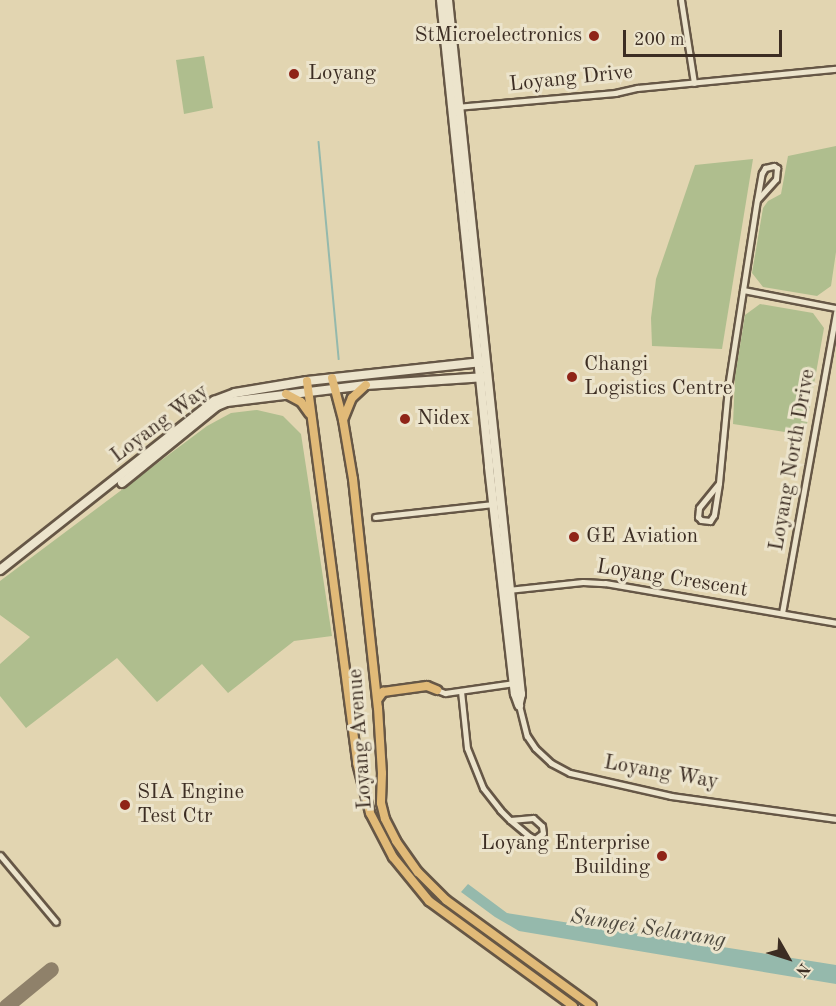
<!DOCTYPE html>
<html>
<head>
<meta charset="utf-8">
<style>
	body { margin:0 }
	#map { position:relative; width:836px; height:1006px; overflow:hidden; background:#e2d5b1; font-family:"Old Standard TT",serif }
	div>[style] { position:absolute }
	.green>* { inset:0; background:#afbe8e }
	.water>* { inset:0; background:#95b9ac }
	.stream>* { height:1.5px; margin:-0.75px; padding:0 0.75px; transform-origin:0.75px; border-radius:0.75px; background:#95b9ac }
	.taxiway>* { height:15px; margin:-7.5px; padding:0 7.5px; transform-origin:7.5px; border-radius:7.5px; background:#8f816a }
	.roads { filter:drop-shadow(2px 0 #665746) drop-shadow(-2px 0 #665746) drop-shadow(0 2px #665746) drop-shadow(0 -2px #665746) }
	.street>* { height:5px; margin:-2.5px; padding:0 2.5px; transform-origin:2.5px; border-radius:2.5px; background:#ece4cc }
	.secondary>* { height:8px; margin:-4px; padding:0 4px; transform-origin:4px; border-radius:4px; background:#ece4cc }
	.primary>* { height:8px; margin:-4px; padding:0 4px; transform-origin:4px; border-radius:4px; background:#e1ba78 }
	.dots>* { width:16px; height:16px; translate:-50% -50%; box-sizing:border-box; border:3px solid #ece4cc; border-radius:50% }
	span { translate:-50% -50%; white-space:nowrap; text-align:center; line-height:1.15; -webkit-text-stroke:6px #ece4cc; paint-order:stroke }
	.poi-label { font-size:21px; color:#3c2d23 }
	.right { translate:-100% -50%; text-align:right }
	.left { translate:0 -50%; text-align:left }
	.street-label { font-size:21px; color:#3c2d23 }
	.water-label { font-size:22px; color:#4e493e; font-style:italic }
	.north { position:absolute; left:758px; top:928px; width:60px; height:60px; -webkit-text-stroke:4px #ece4cc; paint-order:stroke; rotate:129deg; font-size:16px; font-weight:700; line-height:24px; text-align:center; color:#3c2d23 }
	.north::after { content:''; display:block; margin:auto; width:21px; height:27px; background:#3c2d23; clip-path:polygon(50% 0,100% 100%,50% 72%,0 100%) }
	.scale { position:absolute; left:623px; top:30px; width:159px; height:27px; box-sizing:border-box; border:3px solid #3c2d23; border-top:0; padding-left:8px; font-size:18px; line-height:21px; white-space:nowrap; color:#3c2d23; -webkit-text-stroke:4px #ece4cc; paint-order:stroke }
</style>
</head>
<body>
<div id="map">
	<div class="green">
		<i style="clip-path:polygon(204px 56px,213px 108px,184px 114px,176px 60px)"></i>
		<i style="clip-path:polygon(836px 146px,836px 252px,831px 286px,817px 296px,763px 287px,752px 273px,763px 208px,768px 201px,781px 194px,788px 156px)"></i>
		<i style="clip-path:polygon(753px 159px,722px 349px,652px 346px,651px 318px,656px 279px,695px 165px)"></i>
		<i style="clip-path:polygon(760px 304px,813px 313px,824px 328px,805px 435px,733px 424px,735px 377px,745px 315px)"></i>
		<i style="clip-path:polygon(257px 410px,283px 416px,301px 434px,332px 636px,294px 641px,228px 693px,202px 664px,157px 702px,117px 658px,26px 728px,0 696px,0 664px,30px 637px,0 615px,0 581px,207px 426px,231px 413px)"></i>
	</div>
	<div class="water">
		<i style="clip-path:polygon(468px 884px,507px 913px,836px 965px,836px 984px,519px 931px,495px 917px,461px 892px)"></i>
	</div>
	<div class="stream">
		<i style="left:319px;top:142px;width:218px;rotate:84.7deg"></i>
	</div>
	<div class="taxiway">
		<i style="left:6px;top:1006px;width:58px;rotate:-39.4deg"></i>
	</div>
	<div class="roads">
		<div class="street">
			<i style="left:681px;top:0;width:84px;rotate:81.1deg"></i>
			<i style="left:456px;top:107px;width:160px;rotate:-5deg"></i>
			<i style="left:615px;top:93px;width:23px;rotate:-13deg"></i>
			<i style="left:637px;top:88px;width:200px;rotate:-5.5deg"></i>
			<i style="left:743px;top:290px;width:95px;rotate:11deg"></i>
			<i style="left:719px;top:483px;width:32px;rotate:129deg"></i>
			<i style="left:699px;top:508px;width:9px;rotate:96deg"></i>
			<i style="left:698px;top:517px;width:4px;rotate:45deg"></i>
			<i style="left:701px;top:520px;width:9px;rotate:6deg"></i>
			<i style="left:710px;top:521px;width:7px;rotate:-56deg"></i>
			<i style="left:714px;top:515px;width:32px;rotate:-81deg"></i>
			<i style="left:719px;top:483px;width:96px;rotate:-84.6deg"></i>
			<i style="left:728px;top:387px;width:189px;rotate:-81.2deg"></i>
			<i style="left:757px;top:200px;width:27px;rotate:-80deg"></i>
			<i style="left:762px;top:173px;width:6px;rotate:-59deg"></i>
			<i style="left:765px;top:168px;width:9px;rotate:-13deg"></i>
			<i style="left:774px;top:166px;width:4px;rotate:34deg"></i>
			<i style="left:777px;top:168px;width:11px;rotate:95deg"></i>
			<i style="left:776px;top:179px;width:28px;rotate:132deg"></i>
			<i style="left:375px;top:517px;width:119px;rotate:-6.3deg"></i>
			<i style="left:508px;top:590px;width:75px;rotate:-6.1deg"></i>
			<i style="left:583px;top:582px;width:22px;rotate:3deg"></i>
			<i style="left:605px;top:583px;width:234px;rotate:9.8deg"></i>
			<i style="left:782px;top:613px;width:306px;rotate:-79.8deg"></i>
			<i style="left:437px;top:690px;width:9px;rotate:21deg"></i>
			<i style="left:445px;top:693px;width:70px;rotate:-8.2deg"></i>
			<i style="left:461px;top:691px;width:57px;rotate:84deg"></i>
			<i style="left:467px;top:748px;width:43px;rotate:68.2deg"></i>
			<i style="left:483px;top:788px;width:28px;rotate:52deg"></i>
			<i style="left:500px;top:810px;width:14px;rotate:45deg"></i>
			<i style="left:510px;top:820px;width:25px;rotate:40deg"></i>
			<i style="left:529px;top:836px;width:7px;rotate:27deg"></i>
			<i style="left:535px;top:839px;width:10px;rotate:-37deg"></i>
			<i style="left:543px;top:833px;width:7px;rotate:-98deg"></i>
			<i style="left:542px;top:826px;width:12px;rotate:-138deg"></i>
			<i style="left:533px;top:818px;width:23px;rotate:175deg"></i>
			<i style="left:519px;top:705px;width:32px;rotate:76deg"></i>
			<i style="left:527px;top:736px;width:14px;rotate:56deg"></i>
			<i style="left:535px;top:748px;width:22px;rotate:43deg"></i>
			<i style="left:551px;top:763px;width:21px;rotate:28deg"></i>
			<i style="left:570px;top:773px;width:104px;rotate:12.8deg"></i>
			<i style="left:671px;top:796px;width:167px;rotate:7.9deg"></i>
			<i style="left:0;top:855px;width:87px;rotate:50.1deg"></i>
		</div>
		<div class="secondary">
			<i style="left:441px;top:0;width:469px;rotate:84.1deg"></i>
			<i style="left:489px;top:467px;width:228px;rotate:83.5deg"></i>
			<i style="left:515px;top:694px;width:12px;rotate:70deg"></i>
			<i style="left:448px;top:0;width:698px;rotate:84deg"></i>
			<i style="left:521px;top:694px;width:9px;rotate:103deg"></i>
			<i style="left:122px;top:483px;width:122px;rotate:-39deg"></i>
			<i style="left:217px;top:406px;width:11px;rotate:-22deg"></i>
			<i style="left:227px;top:402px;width:140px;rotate:-7deg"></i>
			<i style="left:366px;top:385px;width:120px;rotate:-3.8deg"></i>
			<i style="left:0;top:570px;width:273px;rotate:-38.3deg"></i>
			<i style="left:214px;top:401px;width:22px;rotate:-21deg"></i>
			<i style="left:235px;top:393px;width:73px;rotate:-9.5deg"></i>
			<i style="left:307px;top:381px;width:176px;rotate:-6.2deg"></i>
		</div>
		<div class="primary">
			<i style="left:332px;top:378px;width:43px;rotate:75.3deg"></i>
			<i style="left:343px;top:420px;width:60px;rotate:80.4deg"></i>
			<i style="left:353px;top:479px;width:230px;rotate:83.8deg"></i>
			<i style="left:378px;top:708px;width:65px;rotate:86.5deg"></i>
			<i style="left:382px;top:773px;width:30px;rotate:92deg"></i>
			<i style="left:381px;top:803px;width:16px;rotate:76deg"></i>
			<i style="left:385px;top:819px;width:25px;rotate:63deg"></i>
			<i style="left:396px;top:841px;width:38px;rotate:55deg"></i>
			<i style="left:418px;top:872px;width:40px;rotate:45deg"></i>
			<i style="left:446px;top:900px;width:180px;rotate:36deg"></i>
			<i style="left:307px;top:381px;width:385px;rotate:82.5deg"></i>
			<i style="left:357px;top:763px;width:52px;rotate:75.4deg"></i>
			<i style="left:370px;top:813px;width:50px;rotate:62.4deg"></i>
			<i style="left:393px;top:857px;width:57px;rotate:50.7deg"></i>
			<i style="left:429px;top:901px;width:178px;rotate:36.1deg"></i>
			<i style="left:286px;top:394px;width:17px;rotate:28deg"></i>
			<i style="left:301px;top:402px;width:14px;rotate:54deg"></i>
			<i style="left:343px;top:420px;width:24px;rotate:-68deg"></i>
			<i style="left:352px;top:398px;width:19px;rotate:-43deg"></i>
			<i style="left:378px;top:699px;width:9px;rotate:-54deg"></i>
			<i style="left:383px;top:692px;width:44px;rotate:-7.8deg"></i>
			<i style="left:427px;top:686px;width:11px;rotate:22deg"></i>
		</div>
	</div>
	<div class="dots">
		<i style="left:594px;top:36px;background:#8f2418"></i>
		<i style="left:294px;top:74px;background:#8f2418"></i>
		<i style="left:572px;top:377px;background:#8f2418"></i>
		<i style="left:405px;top:419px;background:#8f2418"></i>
		<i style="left:574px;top:537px;background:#8f2418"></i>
		<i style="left:125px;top:805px;background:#8f2418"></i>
		<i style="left:662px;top:856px;background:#8f2418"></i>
	</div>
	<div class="poi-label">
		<span class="right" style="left:582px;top:36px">StMicroelectronics</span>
		<span class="left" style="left:308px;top:74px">Loyang</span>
		<span class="left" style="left:584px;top:377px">Changi<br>Logistics Centre</span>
		<span class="left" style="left:417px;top:419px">Nidex</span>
		<span class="left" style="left:586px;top:537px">GE Aviation</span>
		<span class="left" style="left:137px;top:805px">SIA Engine<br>Test Ctr</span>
		<span class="right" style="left:650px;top:856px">Loyang Enterprise<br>Building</span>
	</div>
	<div class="street-label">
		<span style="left:571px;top:79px;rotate:-6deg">Loyang Drive</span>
		<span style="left:160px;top:424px;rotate:-37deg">Loyang Way</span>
		<span style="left:793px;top:460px;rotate:-80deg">Loyang North Drive</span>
		<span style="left:672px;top:579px;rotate:9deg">Loyang Crescent</span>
		<span style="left:361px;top:739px;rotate:-94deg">Loyang Avenue</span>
		<span style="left:661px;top:773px;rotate:10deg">Loyang Way</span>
	</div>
	<div class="water-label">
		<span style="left:648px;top:929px;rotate:9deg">Sungei Selarang</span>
	</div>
	<div class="north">N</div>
	<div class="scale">200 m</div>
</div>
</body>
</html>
